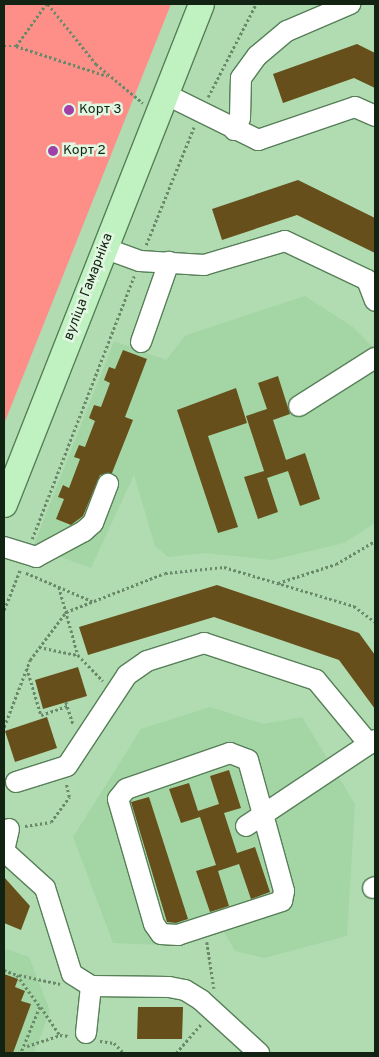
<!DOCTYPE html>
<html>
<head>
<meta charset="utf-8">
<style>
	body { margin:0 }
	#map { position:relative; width:379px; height:1057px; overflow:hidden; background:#b1dcb1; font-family:Overpass,sans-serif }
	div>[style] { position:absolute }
	.built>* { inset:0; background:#a4d6a5 }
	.green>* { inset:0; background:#fd8f88 }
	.building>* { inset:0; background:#664f1b }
	.path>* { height:2.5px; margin-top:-1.25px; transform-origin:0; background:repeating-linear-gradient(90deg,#6a896a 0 2.5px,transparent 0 5px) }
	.roads { filter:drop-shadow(1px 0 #577f58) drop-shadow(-1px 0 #577f58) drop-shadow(0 1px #577f58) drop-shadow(0 -1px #577f58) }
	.minor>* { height:20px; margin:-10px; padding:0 10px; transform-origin:10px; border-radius:10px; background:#fff }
	.major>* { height:25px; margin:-12.5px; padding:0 12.5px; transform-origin:12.5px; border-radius:12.5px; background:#bff1c1 }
	.dots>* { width:14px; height:14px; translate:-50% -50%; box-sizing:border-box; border:2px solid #e1f7e1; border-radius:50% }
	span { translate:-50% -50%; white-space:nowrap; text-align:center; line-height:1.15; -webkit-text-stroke:5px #e1f7e1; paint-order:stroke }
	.poi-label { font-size:14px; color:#132313 }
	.left { translate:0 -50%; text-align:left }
	.street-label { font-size:14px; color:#132313 }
	.frame { position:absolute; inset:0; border:5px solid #132313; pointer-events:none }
</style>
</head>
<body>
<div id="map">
	<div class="built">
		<i style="clip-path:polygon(305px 296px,353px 327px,375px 349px,375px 523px,344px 543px,272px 560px,206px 553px,168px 557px,155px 546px,134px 475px,91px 568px,33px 547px,114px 341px,166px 360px,186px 335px)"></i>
		<i style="clip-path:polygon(210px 707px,263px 724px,302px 717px,332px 766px,355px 804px,347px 936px,264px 958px,235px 951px,224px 932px,180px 946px,113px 943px,73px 837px,141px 729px)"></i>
		<i style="clip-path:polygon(4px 948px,29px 957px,50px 1011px,34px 1053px,4px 1053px)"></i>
	</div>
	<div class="green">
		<i style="clip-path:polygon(4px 4px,171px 4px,4px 424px)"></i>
	</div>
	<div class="building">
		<i style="clip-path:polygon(357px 44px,375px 53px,375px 88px,354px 78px,283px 103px,273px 74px)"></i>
		<i style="clip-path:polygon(298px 180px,375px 218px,375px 253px,297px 215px,222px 240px,212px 209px)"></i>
		<i style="clip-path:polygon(123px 350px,147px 359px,125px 417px,133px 420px,112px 473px,100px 475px,83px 516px,71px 525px,56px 519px,64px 499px,58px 497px,63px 485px,69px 488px,80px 459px,74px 457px,79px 445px,85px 447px,95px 421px,89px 418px,94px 405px,101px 407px,110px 383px,104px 380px,109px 367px,115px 369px)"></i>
		<i style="clip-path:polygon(278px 376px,290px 414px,273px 420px,286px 460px,305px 453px,320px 499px,300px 506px,288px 471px,267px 478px,278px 512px,258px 519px,244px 477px,264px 471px,246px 416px,267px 409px,258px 383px)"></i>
		<i style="clip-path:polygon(236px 388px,247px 423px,208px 436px,238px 527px,218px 533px,177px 410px)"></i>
		<i style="clip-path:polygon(217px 585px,359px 633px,375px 655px,375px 709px,339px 660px,214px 617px,88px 655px,79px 627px)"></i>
		<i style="clip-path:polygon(78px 667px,87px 696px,43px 709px,35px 680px)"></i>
		<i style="clip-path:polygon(47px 717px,57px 748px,15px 762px,5px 731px)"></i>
		<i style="clip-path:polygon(229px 770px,241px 808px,224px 813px,237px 853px,255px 847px,270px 892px,251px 899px,239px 864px,218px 871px,229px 906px,210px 912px,196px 871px,216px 865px,200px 817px,181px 823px,169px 789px,189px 783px,198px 811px,219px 804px,210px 776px)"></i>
		<i style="clip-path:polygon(149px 797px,188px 919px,176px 923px,167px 922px,131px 802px)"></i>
		<i style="clip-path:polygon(4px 877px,30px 906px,21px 930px,4px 923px)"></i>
		<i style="clip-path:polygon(4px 974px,18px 979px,15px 987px,25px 991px,21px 1001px,31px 1004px,13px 1053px,4px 1053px)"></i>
		<i style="clip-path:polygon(138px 1007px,183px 1007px,182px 1039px,137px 1039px)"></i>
	</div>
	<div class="path">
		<i style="left:48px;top:4px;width:77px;rotate:51.3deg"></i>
		<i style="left:96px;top:64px;width:61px;rotate:39.7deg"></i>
		<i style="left:4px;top:46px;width:12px"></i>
		<i style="left:16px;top:46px;width:52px;rotate:-54.5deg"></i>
		<i style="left:16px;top:46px;width:96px;rotate:18.2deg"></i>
		<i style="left:208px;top:97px;width:105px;rotate:-62.7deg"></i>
		<i style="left:146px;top:245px;width:127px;rotate:-67.9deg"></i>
		<i style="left:32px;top:539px;width:282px;rotate:-68.8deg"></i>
		<i style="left:26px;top:573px;width:72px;rotate:23deg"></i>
		<i style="left:278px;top:583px;width:61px;rotate:-18.1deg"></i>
		<i style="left:336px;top:564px;width:45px;rotate:-30.5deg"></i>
		<i style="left:59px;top:587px;width:71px;rotate:74.4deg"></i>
		<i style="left:78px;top:655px;width:36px;rotate:46deg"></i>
		<i style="left:4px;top:610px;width:43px;rotate:-68.2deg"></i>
		<i style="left:39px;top:647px;width:40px;rotate:12deg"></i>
		<i style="left:27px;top:668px;width:49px;rotate:73.4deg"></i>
		<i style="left:41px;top:715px;width:28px;rotate:-19deg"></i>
		<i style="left:66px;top:702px;width:23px;rotate:72deg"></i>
		<i style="left:4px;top:727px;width:72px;rotate:-68.8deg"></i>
		<i style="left:30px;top:660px;width:60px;rotate:-53.1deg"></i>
		<i style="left:66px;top:612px;width:106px;rotate:-21.5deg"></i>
		<i style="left:165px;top:573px;width:59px;rotate:-5.8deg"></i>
		<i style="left:224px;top:567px;width:136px;rotate:16.7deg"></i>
		<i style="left:354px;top:606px;width:26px;rotate:37deg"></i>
		<i style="left:25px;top:826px;width:26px;rotate:-9deg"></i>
		<i style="left:51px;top:822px;width:31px;rotate:-54deg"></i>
		<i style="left:69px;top:797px;width:14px;rotate:-102deg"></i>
		<i style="left:207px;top:942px;width:47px;rotate:81.3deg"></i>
		<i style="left:4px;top:970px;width:14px;rotate:21deg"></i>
		<i style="left:17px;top:975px;width:39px;rotate:54deg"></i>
		<i style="left:40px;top:1007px;width:50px;rotate:112.4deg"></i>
		<i style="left:19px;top:975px;width:42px;rotate:12.4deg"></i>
		<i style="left:41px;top:1007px;width:34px;rotate:56deg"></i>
		<i style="left:100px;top:1041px;width:14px;rotate:8deg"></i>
		<i style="left:114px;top:1043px;width:14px;rotate:45deg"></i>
		<i style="left:27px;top:1046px;width:35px;rotate:-18deg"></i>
		<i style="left:60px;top:1035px;width:9px;rotate:6deg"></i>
		<i style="left:176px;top:1053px;width:38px;rotate:-49deg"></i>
	</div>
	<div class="roads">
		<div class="minor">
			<i style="left:165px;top:94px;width:104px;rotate:26.3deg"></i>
			<i style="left:258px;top:140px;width:102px;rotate:-18.8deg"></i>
			<i style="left:355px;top:107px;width:22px;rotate:24deg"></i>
			<i style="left:234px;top:130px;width:13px;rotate:-63deg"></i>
			<i style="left:240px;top:118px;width:40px;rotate:-88.6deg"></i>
			<i style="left:241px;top:78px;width:27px;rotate:-54deg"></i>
			<i style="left:257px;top:56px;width:39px;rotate:-40deg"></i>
			<i style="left:287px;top:31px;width:69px;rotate:-23.2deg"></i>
			<i style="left:104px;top:248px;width:38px;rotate:20deg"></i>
			<i style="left:140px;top:261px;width:64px;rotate:3.6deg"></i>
			<i style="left:204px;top:265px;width:84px;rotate:-16.5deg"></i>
			<i style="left:285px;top:241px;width:91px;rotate:25.4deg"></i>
			<i style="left:367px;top:280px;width:22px;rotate:69deg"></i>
			<i style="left:141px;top:342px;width:85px;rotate:-70.7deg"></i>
			<i style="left:299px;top:406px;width:90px;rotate:-32.3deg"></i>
			<i style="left:4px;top:547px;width:34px;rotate:17deg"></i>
			<i style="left:36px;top:557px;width:55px;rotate:-28.4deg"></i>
			<i style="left:84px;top:531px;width:12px;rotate:-42deg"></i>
			<i style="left:93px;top:523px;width:42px;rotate:-69deg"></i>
			<i style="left:230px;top:753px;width:19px;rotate:21deg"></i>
			<i style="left:248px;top:760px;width:136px;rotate:74.6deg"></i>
			<i style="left:284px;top:891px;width:10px;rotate:101deg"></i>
			<i style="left:282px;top:901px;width:109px;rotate:161.9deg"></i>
			<i style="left:178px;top:935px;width:17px;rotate:-177deg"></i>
			<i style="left:161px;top:934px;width:12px;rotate:-125deg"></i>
			<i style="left:154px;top:924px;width:130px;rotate:-106.1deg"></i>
			<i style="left:118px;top:799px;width:13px;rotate:-51deg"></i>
			<i style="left:126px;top:789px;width:110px;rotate:-19.1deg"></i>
			<i style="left:16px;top:782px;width:53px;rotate:-17.4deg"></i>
			<i style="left:67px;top:766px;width:109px;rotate:-56.6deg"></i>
			<i style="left:127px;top:675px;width:24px;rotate:-35deg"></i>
			<i style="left:147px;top:661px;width:60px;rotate:-17.5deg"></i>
			<i style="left:204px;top:643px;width:118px;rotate:18.3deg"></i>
			<i style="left:316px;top:680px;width:83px;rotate:50.4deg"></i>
			<i style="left:246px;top:826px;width:155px;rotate:-33.7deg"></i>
			<i style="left:9px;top:829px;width:23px;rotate:103deg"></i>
			<i style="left:4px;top:851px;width:55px;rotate:42.1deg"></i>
			<i style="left:45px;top:888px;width:90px;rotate:72.6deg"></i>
			<i style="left:72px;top:974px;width:22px;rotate:32deg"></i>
			<i style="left:373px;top:888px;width:2px;rotate:-27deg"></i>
			<i style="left:86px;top:1033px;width:47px;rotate:-83.9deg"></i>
			<i style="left:91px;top:986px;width:78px;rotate:0.7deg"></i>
			<i style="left:169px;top:987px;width:16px;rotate:11deg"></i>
			<i style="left:185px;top:990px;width:19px;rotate:32deg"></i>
			<i style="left:201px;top:1000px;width:79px;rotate:42.4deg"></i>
		</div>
		<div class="major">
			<i style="left:4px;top:504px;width:537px;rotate:-68.5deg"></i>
		</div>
	</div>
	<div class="dots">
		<i style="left:69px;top:110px;background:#a140a8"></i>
		<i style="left:53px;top:151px;background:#a140a8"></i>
	</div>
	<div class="poi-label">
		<span class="left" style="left:79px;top:110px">Корт 3</span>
		<span class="left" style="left:63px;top:151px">Корт 2</span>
	</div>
	<div class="street-label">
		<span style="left:89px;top:287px;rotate:-69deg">вуліца Гамарніка</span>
	</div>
	<div class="frame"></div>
</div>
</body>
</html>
